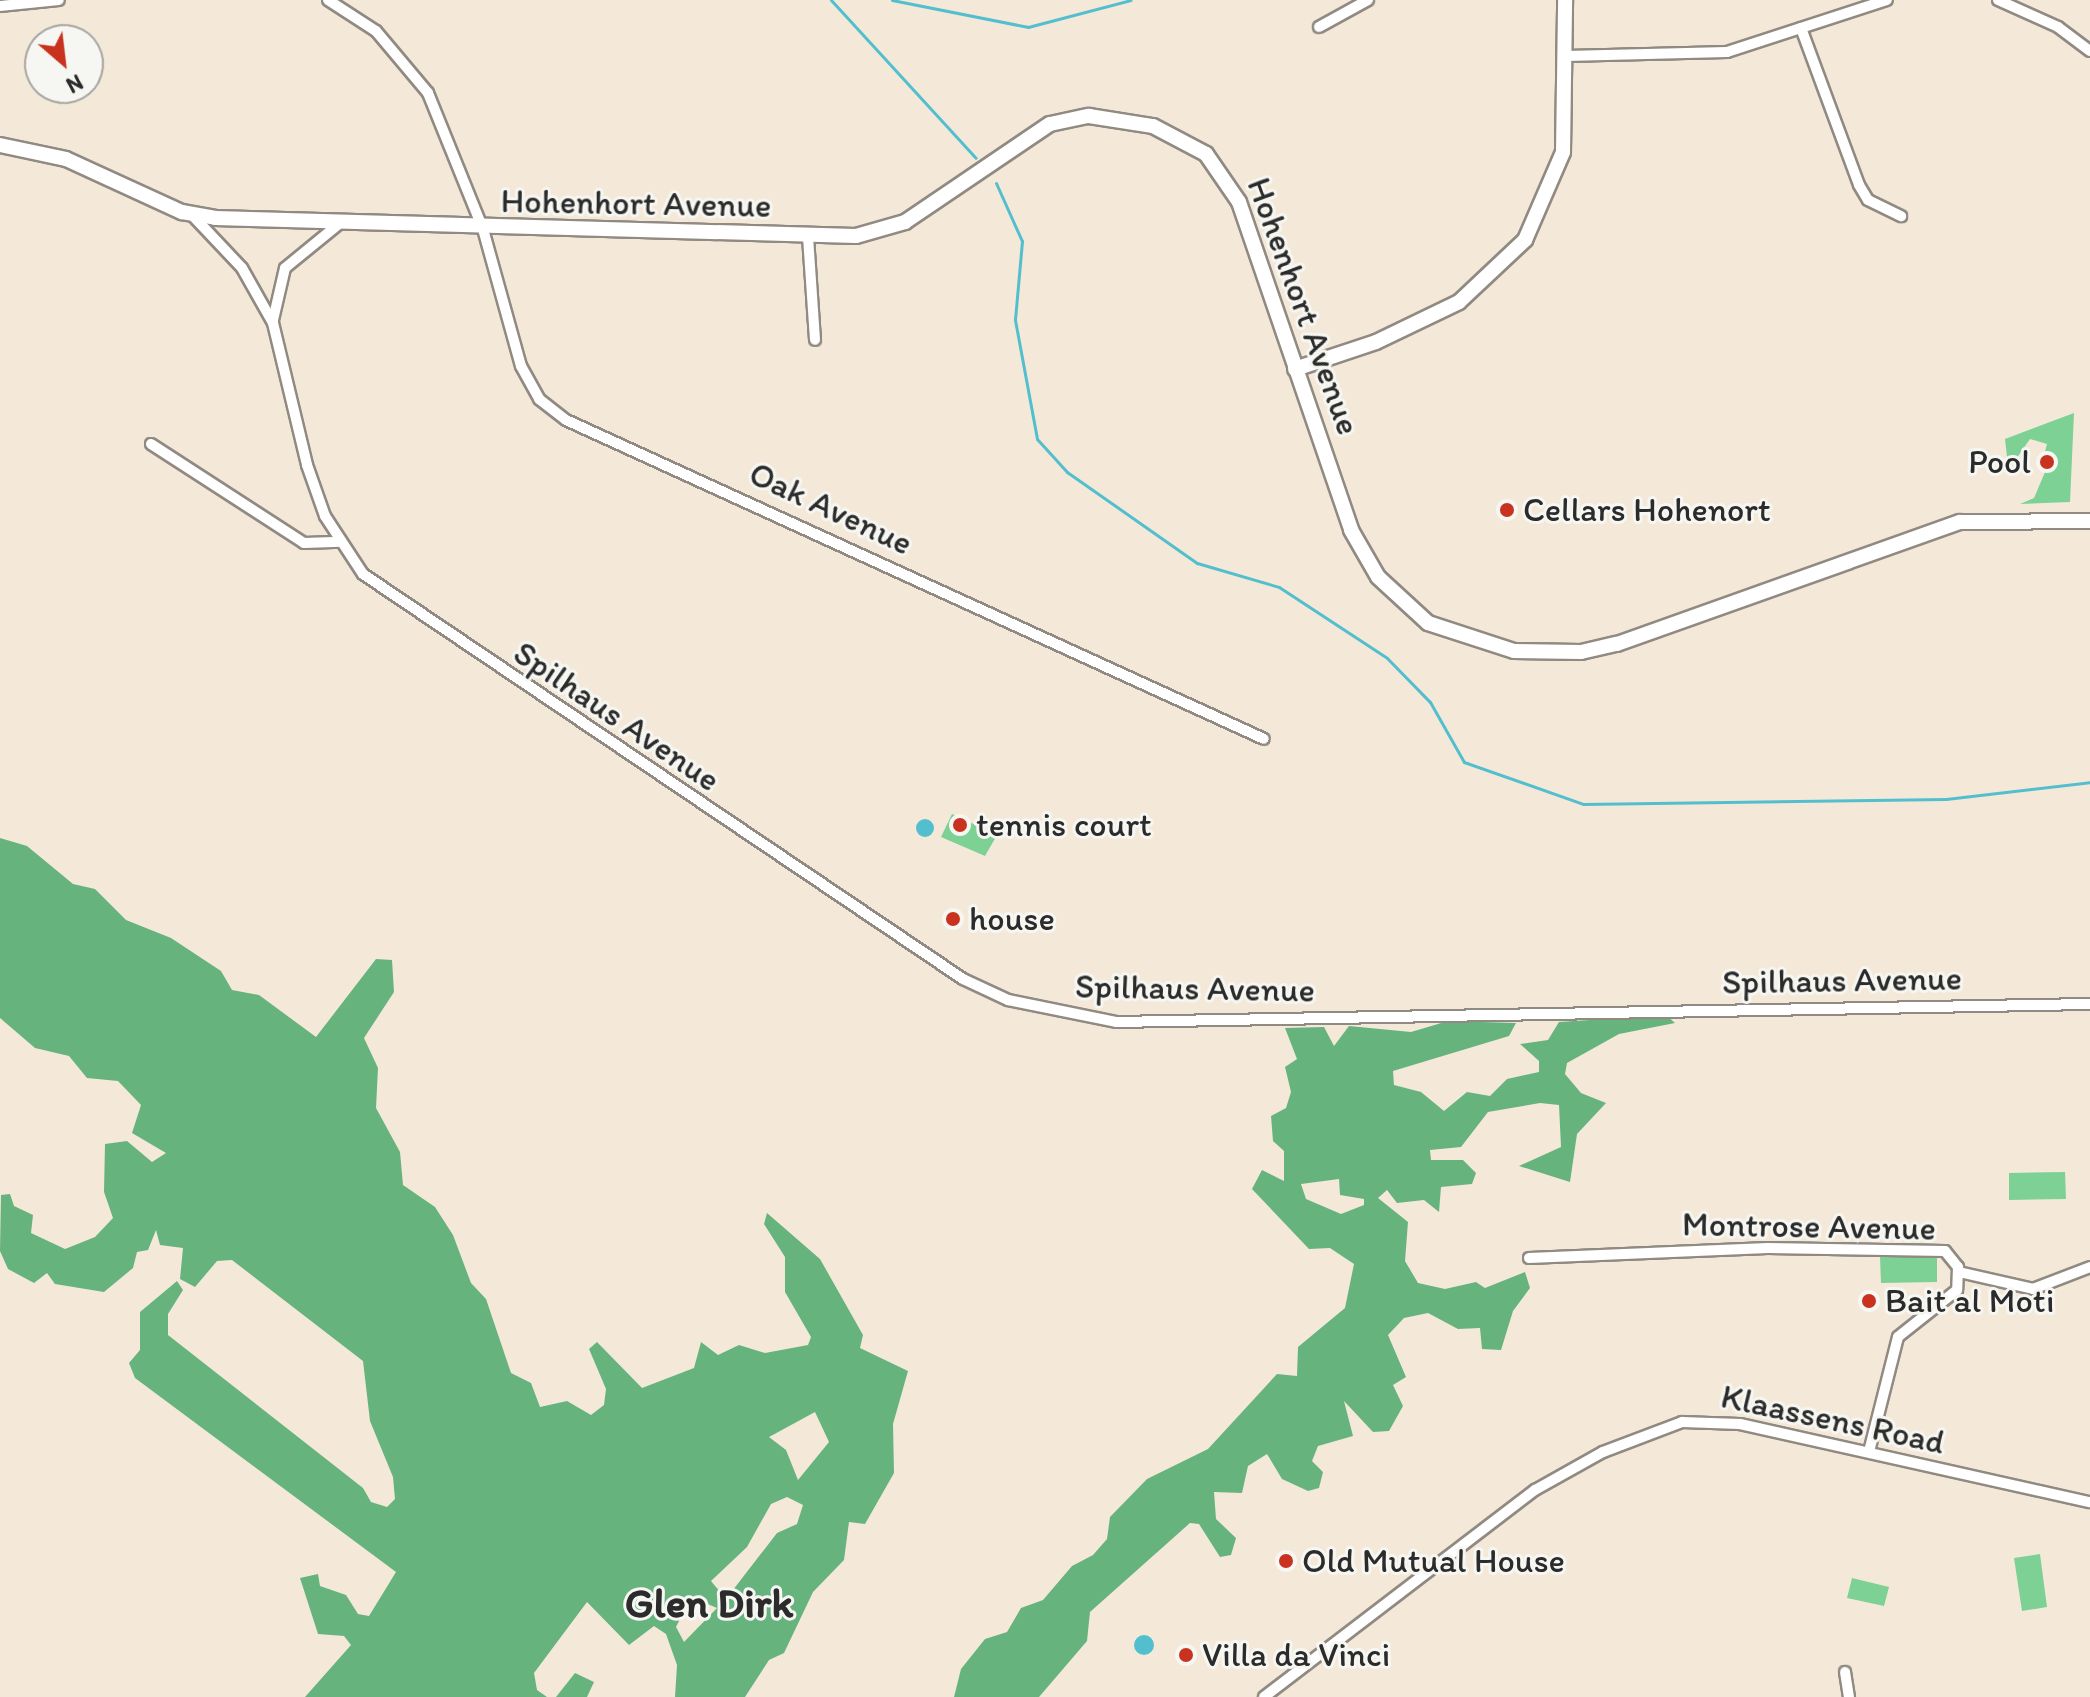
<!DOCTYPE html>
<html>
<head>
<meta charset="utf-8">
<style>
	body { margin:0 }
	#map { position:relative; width:2090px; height:1697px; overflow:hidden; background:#f4e9d8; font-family:Itim,sans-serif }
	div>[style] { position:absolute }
	.green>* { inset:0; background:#7dd194 }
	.forest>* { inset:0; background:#66b37e }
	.water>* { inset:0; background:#53bfce }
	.round { border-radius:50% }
	.stream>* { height:3px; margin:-1.5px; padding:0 1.5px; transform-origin:1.5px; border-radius:1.5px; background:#53bfce }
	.roads { filter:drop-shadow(2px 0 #908a82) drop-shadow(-2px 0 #908a82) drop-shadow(0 2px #908a82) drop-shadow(0 -2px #908a82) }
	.minor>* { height:10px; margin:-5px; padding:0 5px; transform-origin:5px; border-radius:5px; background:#fff }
	.tertiary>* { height:14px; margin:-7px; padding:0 7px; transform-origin:7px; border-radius:7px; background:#fff }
	.dots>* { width:22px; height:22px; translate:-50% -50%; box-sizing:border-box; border:4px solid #f6f6f2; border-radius:50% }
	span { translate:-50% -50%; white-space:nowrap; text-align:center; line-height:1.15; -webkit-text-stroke:6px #f6f6f2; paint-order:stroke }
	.street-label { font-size:34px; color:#2b2b2b }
	.poi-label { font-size:34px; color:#2b2b2b }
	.right { translate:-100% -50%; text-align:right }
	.left { translate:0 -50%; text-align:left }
	.district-label { font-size:42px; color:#2b2b2b; font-weight:700 }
	.north { position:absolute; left:24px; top:24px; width:80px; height:80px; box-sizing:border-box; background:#f6f6f2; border:2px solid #a5a5a2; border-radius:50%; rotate:152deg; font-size:22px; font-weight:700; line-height:32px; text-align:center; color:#2b2b2b }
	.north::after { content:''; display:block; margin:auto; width:28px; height:36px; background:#c8321e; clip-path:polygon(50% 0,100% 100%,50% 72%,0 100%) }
</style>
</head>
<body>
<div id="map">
	<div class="green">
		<i style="clip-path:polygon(2074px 413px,2070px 502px,2020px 504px,2034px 498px,2051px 458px,2044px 455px,2047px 444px,2030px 439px,2016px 459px,2007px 457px,2005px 439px)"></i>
		<i style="clip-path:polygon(952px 814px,997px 835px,985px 856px,941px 837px)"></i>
		<i style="clip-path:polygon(2065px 1172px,2066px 1199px,2009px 1200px,2009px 1173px)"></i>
		<i style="clip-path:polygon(1937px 1256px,1937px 1282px,1881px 1283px,1880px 1257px)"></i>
		<i style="clip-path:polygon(2040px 1554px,2047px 1607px,2022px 1611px,2014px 1558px)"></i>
		<i style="clip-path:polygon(1852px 1578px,1889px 1587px,1884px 1606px,1847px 1598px)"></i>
	</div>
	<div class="forest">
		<i style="clip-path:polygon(evenodd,0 838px,27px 846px,73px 884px,95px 889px,126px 920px,171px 938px,221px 971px,232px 990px,259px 995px,316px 1037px,376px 959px,392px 960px,394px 992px,364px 1038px,378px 1068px,376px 1108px,400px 1152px,403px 1185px,435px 1207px,453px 1235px,471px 1283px,486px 1299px,511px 1373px,531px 1383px,540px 1407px,567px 1401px,591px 1415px,604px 1405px,606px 1389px,589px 1349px,597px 1342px,642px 1388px,694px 1368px,701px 1342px,718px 1355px,739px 1345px,765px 1353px,808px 1345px,811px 1337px,785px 1292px,785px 1257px,764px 1224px,767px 1213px,820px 1259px,863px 1335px,860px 1348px,908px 1371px,893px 1424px,894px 1473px,865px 1524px,849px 1522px,844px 1560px,813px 1592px,784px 1653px,769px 1660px,745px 1697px,675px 1697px,677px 1665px,666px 1634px,654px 1626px,629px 1645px,587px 1602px,534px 1673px,537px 1690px,547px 1697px,305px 1697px,351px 1645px,344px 1636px,318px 1634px,300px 1578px,318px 1574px,320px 1586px,346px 1595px,358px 1614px,369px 1616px,396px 1572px,135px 1378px,129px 1363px,140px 1350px,140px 1312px,177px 1281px,183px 1290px,168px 1314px,168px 1335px,363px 1488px,371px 1502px,387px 1507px,395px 1499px,393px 1477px,370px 1421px,363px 1361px,232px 1260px,217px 1261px,195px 1287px,180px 1279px,183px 1248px,160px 1245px,156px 1230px,148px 1250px,137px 1252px,133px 1268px,104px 1292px,55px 1284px,47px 1273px,34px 1283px,8px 1269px,0 1251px,1px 1195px,10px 1194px,14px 1206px,33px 1215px,31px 1233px,65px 1249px,95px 1237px,113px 1218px,104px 1192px,105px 1144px,127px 1141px,152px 1162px,166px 1153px,132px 1133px,141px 1105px,118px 1081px,87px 1078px,69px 1056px,35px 1048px,0 1018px,0 838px,815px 1412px,829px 1442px,798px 1480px,786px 1450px,769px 1437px,815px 1412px,0 838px,787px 1497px,803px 1505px,797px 1524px,777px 1533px,726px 1599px,711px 1581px,747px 1547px,771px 1504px,787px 1497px,0 838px,691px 1597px,717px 1608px,684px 1642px,676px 1627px,691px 1597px)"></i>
		<i style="clip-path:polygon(evenodd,1666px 1015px,1675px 1023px,1619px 1034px,1567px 1063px,1565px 1074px,1581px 1093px,1606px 1103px,1577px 1134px,1570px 1182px,1519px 1166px,1561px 1147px,1559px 1105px,1540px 1103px,1488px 1112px,1461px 1147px,1430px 1150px,1431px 1160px,1463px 1160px,1476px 1173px,1472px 1184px,1441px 1187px,1439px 1212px,1424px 1200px,1397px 1203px,1387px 1190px,1378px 1198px,1408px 1222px,1405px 1261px,1418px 1283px,1445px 1289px,1476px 1282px,1485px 1288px,1525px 1272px,1530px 1288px,1513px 1311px,1501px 1350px,1482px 1349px,1480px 1328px,1458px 1329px,1428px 1313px,1404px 1318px,1388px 1335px,1406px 1377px,1393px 1385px,1403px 1406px,1389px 1431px,1373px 1432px,1344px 1401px,1353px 1436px,1318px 1446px,1312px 1461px,1323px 1472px,1319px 1488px,1308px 1491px,1282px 1479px,1267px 1454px,1248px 1466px,1242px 1493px,1214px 1492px,1216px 1519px,1236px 1538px,1231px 1555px,1220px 1557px,1199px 1524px,1190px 1523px,1090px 1612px,1087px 1641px,1039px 1697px,954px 1697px,961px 1669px,985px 1639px,1007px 1632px,1021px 1608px,1043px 1600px,1072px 1566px,1093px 1555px,1107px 1539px,1110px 1517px,1147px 1479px,1208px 1449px,1277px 1374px,1297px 1376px,1298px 1347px,1345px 1308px,1354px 1264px,1330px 1248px,1309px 1249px,1252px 1189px,1262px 1170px,1284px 1181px,1284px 1151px,1273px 1141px,1271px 1116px,1286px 1108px,1291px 1092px,1285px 1067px,1297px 1059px,1285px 1028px,1324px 1027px,1334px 1046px,1349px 1026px,1411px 1032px,1448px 1021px,1516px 1023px,1509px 1036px,1393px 1071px,1394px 1085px,1421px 1092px,1444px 1111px,1467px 1092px,1490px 1096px,1507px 1079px,1539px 1072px,1539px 1061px,1520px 1044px,1548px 1040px,1559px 1022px,1666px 1015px,1339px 1179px,1340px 1195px,1364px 1199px,1364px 1205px,1341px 1214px,1306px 1199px,1301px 1184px,1339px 1179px)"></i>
		<i style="clip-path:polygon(575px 1673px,594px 1682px,587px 1697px,556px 1697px)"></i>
	</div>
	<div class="water">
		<i class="round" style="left:916px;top:819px;width:18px;height:18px"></i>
		<i class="round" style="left:1134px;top:1635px;width:20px;height:20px"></i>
	</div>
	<div class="stream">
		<i style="left:831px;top:0;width:214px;rotate:47.5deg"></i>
		<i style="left:892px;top:0;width:139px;rotate:11.2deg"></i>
		<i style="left:1028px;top:27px;width:106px;rotate:-14.7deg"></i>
		<i style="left:996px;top:183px;width:64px;rotate:65.9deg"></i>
		<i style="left:1022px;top:241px;width:79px;rotate:95.1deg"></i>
		<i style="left:1015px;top:320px;width:121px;rotate:79.5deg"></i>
		<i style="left:1037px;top:439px;width:45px;rotate:47.7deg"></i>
		<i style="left:1067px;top:472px;width:159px;rotate:35deg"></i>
		<i style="left:1197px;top:563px;width:85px;rotate:16.3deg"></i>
		<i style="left:1279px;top:587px;width:129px;rotate:33.3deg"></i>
		<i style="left:1387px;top:658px;width:62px;rotate:45.7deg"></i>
		<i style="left:1430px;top:702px;width:69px;rotate:60.5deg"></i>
		<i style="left:1464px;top:762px;width:126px;rotate:19.4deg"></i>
		<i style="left:1583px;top:804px;width:363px;rotate:-0.8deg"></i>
		<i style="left:1946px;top:799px;width:145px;rotate:-6.7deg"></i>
	</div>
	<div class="roads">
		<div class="minor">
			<i style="left:328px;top:0;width:57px;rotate:32.9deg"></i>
			<i style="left:376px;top:31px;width:81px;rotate:50deg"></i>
			<i style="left:428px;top:93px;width:147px;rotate:68deg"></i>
			<i style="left:483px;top:229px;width:142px;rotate:74.5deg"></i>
			<i style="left:521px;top:366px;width:38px;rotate:61deg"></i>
			<i style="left:539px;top:399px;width:34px;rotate:38deg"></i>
			<i style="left:566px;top:420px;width:767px;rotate:24.56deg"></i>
			<i style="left:1998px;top:0;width:66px;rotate:24.2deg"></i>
			<i style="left:2058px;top:27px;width:40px;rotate:37deg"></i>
			<i style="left:0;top:6px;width:59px;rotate:-5.8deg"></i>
			<i style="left:1319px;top:27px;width:56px;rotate:-28.9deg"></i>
			<i style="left:1801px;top:28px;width:167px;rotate:69.7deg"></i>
			<i style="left:1859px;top:185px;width:17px;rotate:59deg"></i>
			<i style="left:1868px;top:200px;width:37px;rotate:26deg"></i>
			<i style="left:1566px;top:56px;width:161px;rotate:-1.4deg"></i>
			<i style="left:1727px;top:52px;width:168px;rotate:-18deg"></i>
			<i style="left:193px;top:216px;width:71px;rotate:46.7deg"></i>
			<i style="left:242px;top:268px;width:63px;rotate:60.6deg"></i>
			<i style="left:273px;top:323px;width:146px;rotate:76.5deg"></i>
			<i style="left:307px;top:465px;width:54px;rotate:70.6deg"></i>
			<i style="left:325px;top:516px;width:69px;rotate:56.8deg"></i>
			<i style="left:363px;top:574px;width:724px;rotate:34.02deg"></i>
			<i style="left:963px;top:979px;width:50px;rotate:25deg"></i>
			<i style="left:1008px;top:1000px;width:110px;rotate:11.5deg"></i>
			<i style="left:1116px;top:1022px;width:974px;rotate:-1.06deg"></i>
			<i style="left:808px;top:237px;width:103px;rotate:86.1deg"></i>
			<i style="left:273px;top:320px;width:53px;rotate:-77deg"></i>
			<i style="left:285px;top:268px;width:71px;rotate:-39.3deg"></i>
			<i style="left:151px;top:444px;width:182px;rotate:32.9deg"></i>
			<i style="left:304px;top:543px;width:37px;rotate:-2deg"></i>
			<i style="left:1529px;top:1258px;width:239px;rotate:-2.4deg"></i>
			<i style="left:1768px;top:1248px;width:177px;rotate:1deg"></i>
			<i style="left:1945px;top:1251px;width:21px;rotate:51deg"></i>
			<i style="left:1958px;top:1267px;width:23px;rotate:92deg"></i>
			<i style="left:1957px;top:1290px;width:75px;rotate:141.5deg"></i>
			<i style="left:1898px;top:1337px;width:119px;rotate:104.2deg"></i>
			<i style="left:1959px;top:1272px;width:76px;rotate:12.9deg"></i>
			<i style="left:2033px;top:1289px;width:61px;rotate:-21.1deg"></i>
			<i style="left:1845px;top:1672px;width:25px;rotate:81deg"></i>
			<i style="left:1264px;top:1697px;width:341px;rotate:-37.4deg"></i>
			<i style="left:1535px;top:1490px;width:78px;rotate:-29.2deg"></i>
			<i style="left:1603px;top:1452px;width:85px;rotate:-20.8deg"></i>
			<i style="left:1682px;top:1422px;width:58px;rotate:2deg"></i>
			<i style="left:1740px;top:1424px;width:359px;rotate:12.6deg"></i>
		</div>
		<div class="tertiary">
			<i style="left:0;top:145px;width:67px;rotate:12deg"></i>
			<i style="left:66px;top:159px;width:128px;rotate:24.6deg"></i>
			<i style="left:182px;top:212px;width:34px;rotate:10deg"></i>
			<i style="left:215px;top:218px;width:641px;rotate:1.61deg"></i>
			<i style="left:856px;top:236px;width:51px;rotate:-15.9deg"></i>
			<i style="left:905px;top:222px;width:175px;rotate:-34.1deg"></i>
			<i style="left:1050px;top:124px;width:40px;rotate:-12deg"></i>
			<i style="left:1089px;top:116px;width:65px;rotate:8.9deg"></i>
			<i style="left:1153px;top:126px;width:60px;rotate:27.8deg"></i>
			<i style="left:1206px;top:154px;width:58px;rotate:55.5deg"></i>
			<i style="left:1239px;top:202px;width:347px;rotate:71.1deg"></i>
			<i style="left:1351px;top:530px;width:54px;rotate:60.1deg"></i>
			<i style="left:1378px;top:577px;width:68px;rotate:42.6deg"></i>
			<i style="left:1428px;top:623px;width:90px;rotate:18deg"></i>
			<i style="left:1514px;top:651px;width:67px;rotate:0.9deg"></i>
			<i style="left:1581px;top:652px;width:37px;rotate:-13deg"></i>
			<i style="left:1617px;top:644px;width:364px;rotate:-19.6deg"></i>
			<i style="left:1960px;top:522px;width:130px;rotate:-0.4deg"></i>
			<i style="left:1295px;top:369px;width:85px;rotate:-18.4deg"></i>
			<i style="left:1376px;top:342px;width:92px;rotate:-25.7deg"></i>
			<i style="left:1459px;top:302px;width:91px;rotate:-43.2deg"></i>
			<i style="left:1525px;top:240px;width:96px;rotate:-66.6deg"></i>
			<i style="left:1563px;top:152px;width:152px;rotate:-89.2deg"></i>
		</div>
	</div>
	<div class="dots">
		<i style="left:2047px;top:462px;background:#c8321e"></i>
		<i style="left:1507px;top:510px;background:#c8321e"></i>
		<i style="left:960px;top:825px;background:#c8321e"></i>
		<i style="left:953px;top:919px;background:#c8321e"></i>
		<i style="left:1869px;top:1301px;background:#c8321e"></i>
		<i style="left:1286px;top:1561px;background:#c8321e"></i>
		<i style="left:1186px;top:1655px;background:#c8321e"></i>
	</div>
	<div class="street-label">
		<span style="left:636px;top:203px;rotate:1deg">Hohenhort Avenue</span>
		<span style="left:1304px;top:306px;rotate:70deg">Hohenhort Avenue</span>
		<span style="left:831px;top:508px;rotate:25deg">Oak Avenue</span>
		<span style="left:617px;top:716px;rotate:34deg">Spilhaus Avenue</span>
		<span style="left:1842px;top:980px;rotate:-1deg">Spilhaus Avenue</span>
		<span style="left:1195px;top:988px;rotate:1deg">Spilhaus Avenue</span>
		<span style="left:1809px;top:1226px;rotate:1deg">Montrose Avenue</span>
		<span style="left:1833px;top:1419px;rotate:12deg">Klaassens Road</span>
	</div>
	<div class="poi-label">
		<span class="right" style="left:2031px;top:462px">Pool</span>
		<span class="left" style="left:1523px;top:510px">Cellars Hohenort</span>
		<span class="left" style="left:976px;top:825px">tennis court</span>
		<span class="left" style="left:969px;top:919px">house</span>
		<span class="left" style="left:1885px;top:1301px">Bait al Moti</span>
		<span class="left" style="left:1302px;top:1561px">Old Mutual House</span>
		<span class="left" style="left:1202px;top:1655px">Villa da Vinci</span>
	</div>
	<div class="district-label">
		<span style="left:709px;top:1603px">Glen Dirk</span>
	</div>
	<div class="north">N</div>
</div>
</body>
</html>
